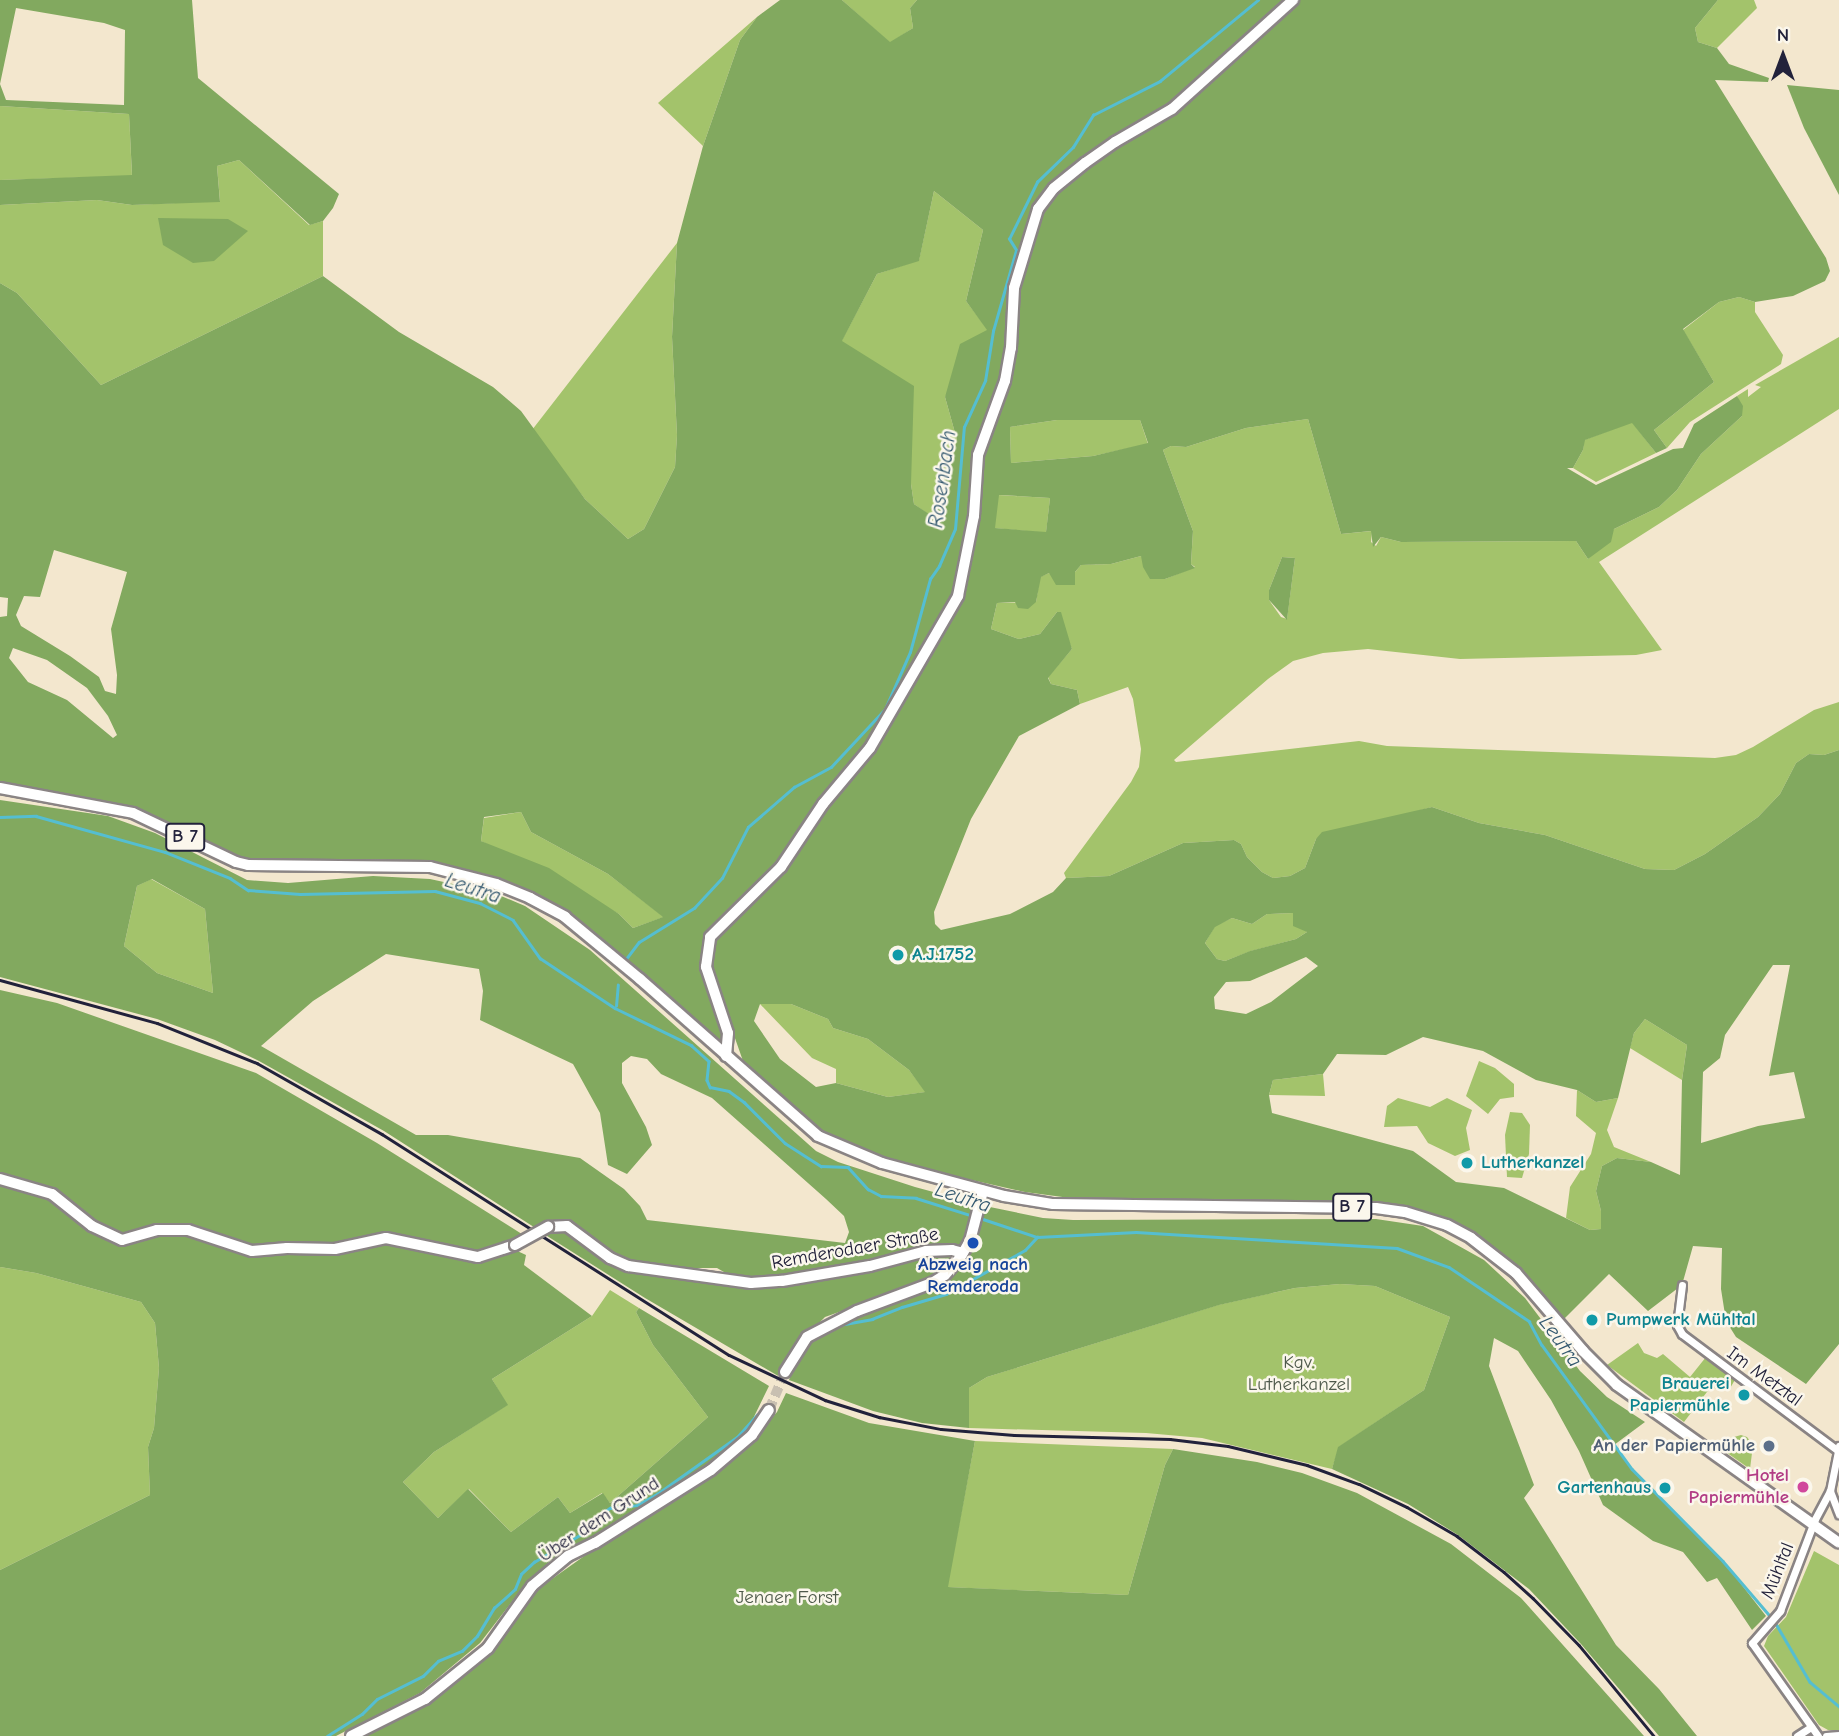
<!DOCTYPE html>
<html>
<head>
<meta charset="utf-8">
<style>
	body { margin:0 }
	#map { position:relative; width:1839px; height:1736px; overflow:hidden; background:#f3e7ce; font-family:"Comic Neue",sans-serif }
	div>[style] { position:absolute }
	.green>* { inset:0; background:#a3c36b }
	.forest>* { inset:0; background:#82a95f }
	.stream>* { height:2.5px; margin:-1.25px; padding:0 1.25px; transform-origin:1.25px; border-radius:1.25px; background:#55bed1 }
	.secondary-tunnel>* { height:10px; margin-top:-5px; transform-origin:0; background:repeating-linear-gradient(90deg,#c9c0b1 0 10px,transparent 0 15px) }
	.roads { filter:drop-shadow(2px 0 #8a8484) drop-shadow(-2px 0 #8a8484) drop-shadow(0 2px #8a8484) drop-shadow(0 -2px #8a8484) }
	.street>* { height:7px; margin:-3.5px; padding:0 3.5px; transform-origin:3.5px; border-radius:3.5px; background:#fff }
	.secondary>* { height:10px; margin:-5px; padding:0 5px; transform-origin:5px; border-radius:5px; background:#fff }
	.primary>* { height:10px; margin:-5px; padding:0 5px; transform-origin:5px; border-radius:5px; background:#fff }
	.rail>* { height:2.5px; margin:-1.25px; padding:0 1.25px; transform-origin:1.25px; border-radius:1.25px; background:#22223b }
	.bridges { filter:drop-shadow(2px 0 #8a8484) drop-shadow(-2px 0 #8a8484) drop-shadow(0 2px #8a8484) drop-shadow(0 -2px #8a8484) }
	.secondary-bridge>* { height:10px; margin:-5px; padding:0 5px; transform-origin:5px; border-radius:5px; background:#fff }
	.dots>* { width:19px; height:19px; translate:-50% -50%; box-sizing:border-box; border:4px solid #fbf7ec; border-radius:50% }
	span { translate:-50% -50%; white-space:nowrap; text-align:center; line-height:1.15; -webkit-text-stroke:5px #fbf7ec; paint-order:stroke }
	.shield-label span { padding:2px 5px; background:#fbf7ec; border:2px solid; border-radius:5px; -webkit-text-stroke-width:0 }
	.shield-label { font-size:18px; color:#22223b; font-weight:700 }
	.culture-label { font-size:19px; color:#0d838f; font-weight:700 }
	.left { translate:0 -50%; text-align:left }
	.right { translate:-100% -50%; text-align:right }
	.street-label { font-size:19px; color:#22223b }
	.transit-label { font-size:19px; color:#164399; font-weight:700 }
	.park-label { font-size:19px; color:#4f5a4c }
	.service-label { font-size:19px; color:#4e5e75; font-weight:700 }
	.hotel-label { font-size:19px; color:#b23c85; font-weight:700 }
	.water-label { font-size:21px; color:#345970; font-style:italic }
	.north { position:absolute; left:1748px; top:21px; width:70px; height:70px; -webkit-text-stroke:5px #fbf7ec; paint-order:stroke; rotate:0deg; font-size:19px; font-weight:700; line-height:28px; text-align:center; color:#22223b }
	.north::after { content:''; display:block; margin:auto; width:24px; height:32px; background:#22223b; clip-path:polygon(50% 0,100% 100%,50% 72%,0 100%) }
</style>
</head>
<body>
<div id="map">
	<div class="green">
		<i style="clip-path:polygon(842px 0,917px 0,910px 8px,913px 28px,890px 43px)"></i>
		<i style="clip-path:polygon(1718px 0,1754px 0,1757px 8px,1717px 48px,1698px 42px,1695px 28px)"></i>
		<i style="clip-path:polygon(757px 17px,740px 40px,703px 146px,658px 103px)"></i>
		<i style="clip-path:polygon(0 106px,129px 114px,132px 176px,0 180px)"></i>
		<i style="clip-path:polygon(239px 160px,309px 225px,323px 221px,323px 276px,101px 385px,17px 293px,0 283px,0 205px,97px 200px,132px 205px,220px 201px,217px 166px)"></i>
		<i style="clip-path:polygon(934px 191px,983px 230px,966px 301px,988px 330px,945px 397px,957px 440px,935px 519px,914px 504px,911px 484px,841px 342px,877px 274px,919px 260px)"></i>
		<i style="clip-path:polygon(677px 243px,672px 337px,677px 435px,675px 467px,644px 529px,628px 539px,585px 499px,532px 430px)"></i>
		<i style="clip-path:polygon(1739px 297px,1755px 302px,1755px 312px,1783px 355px,1781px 364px,1690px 422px,1667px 448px,1654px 430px,1714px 382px,1683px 330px,1719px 302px)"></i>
		<i style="clip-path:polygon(evenodd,1839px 337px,1839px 409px,1599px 562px,1662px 650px,1636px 655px,1460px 659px,1368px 649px,1323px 653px,1293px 661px,1268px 679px,1174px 760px,1176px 762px,1359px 741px,1387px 746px,1715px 758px,1736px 755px,1753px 747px,1814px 710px,1839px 702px,1839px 750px,1824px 755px,1809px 754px,1796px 763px,1780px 794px,1758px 817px,1705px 854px,1674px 870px,1645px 869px,1545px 835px,1479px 823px,1432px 807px,1316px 839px,1305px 868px,1290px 876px,1273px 878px,1262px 872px,1247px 857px,1241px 844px,1234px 840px,1183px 843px,1109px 876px,1066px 878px,1064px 873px,1131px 782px,1139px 767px,1141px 749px,1133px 699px,1128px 687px,1080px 704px,1077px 690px,1051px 684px,1048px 677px,1072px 649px,1057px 612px,1040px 634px,1019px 639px,991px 629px,997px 603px,1036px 602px,1040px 577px,1049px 573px,1074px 585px,1075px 572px,1081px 565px,1111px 564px,1141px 556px,1165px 579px,1195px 567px,1191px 564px,1193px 531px,1163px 450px,1171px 446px,1186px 447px,1246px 428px,1308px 419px,1341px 534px,1372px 531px,1371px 542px,1376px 546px,1381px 537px,1401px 542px,1576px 541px,1588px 559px,1614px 529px,1659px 507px,1677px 490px,1701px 454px,1742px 416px,1737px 396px,1748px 389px,1748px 397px,1761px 387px,1755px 385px,1839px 337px,1282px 557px,1295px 558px,1287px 619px,1281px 617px,1269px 600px,1269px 590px,1282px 557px)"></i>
		<i style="clip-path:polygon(1057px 420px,1140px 420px,1148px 444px,1093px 456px,1011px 463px,1010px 427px)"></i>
		<i style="clip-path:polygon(1632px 422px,1656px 453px,1596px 482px,1573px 468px,1583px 450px,1584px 440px)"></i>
		<i style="clip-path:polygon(998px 495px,1050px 498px,1046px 533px,994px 528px)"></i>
		<i style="clip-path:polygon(521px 812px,531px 832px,608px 874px,664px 917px,633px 928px,619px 914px,481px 841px,484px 818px)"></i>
		<i style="clip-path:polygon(151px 879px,205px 909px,213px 993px,157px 973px,124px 946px,137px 886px)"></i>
		<i style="clip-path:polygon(1293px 913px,1307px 932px,1296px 939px,1251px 951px,1225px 961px,1217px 959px,1205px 943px,1215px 926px,1232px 918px,1252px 924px,1267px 914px)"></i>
		<i style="clip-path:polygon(760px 1004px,791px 1004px,828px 1019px,833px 1028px,868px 1039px,909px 1070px,926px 1092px,888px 1097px,836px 1083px,836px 1069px,812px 1058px)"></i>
		<i style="clip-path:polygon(1645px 1019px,1687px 1045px,1682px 1080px,1630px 1048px,1634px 1033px)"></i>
		<i style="clip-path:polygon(1479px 1061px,1495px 1068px,1514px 1084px,1514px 1097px,1500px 1099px,1488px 1114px,1466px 1096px)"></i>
		<i style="clip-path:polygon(1323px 1074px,1325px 1096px,1269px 1095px,1273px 1080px)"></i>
		<i style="clip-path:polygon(1577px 1090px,1596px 1102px,1618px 1098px,1607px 1130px,1614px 1147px,1651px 1162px,1617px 1158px,1602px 1166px,1596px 1191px,1601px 1211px,1601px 1229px,1590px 1230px,1566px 1218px,1570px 1187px,1591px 1154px,1596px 1133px,1576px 1116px)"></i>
		<i style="clip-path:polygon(1398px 1098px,1430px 1107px,1447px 1098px,1472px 1110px,1466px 1128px,1470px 1150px,1455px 1156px,1428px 1143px,1417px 1126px,1384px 1127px,1387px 1106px)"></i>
		<i style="clip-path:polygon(1510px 1112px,1522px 1113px,1530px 1125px,1529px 1154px,1522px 1178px,1507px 1177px,1505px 1135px)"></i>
		<i style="clip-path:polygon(0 1267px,36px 1273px,141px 1302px,155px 1323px,159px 1368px,154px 1428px,148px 1447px,150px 1495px,0 1570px)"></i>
		<i style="clip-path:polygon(1340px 1284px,1375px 1286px,1450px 1317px,1424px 1390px,1339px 1447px,1332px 1469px,1202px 1438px,1146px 1433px,969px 1428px,969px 1388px,987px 1377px,1218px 1305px,1295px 1288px)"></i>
		<i style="clip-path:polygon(610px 1290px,639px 1308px,636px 1312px,653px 1345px,708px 1417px,610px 1503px,602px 1493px,570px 1513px,558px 1497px,511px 1532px,469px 1489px,438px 1518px,403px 1482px,434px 1452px,507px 1405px,492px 1379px,592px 1316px)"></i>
		<i style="clip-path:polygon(1638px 1343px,1644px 1353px,1657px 1358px,1663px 1354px,1690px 1377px,1706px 1357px,1736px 1378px,1729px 1390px,1710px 1388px,1684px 1422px,1607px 1365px)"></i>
		<i style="clip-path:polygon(1741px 1435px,1747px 1437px,1753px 1445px,1750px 1469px,1723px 1450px,1727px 1439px)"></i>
		<i style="clip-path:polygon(975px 1441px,1173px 1449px,1165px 1465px,1128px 1595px,947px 1587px)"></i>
		<i style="clip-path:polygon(1814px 1551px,1839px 1565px,1839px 1730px,1828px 1730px,1819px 1725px,1764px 1646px,1768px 1636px,1786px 1617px)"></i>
	</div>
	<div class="forest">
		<i style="clip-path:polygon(evenodd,0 0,192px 0,198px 78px,339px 194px,333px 208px,323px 221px,310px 225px,239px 160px,217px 166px,220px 202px,132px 205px,97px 200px,0 205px,0 180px,132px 175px,129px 114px,0 106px,0 0,16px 8px,104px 23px,125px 30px,124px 105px,6px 100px,0 84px,16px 8px)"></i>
		<i style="clip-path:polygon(evenodd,780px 0,842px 0,890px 42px,913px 28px,910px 8px,917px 0,1718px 0,1695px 28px,1698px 42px,1717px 48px,1729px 64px,1769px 78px,1768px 82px,1715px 80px,1826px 258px,1830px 271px,1825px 281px,1793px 296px,1755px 302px,1739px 297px,1719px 302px,1683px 329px,1714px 382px,1654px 430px,1667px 448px,1656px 453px,1632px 423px,1585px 440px,1583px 450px,1573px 468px,1567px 468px,1596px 485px,1673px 449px,1683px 448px,1694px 424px,1737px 396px,1743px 406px,1742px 416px,1701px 454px,1677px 490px,1659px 507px,1614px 529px,1611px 542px,1588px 559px,1576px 541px,1401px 542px,1381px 537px,1373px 547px,1371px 531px,1341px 534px,1308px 419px,1246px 428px,1186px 447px,1171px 446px,1163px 450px,1193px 531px,1191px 564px,1195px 568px,1165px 579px,1150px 579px,1143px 567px,1141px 556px,1111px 564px,1081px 565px,1075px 572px,1075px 585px,1056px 585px,1049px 573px,1041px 577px,1036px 602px,1028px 609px,1018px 608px,1015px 602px,997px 603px,991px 629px,1019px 639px,1040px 634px,1057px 612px,1061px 612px,1072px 649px,1048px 678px,1051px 684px,1077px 690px,1080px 704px,1019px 736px,971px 819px,934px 912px,935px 924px,941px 930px,1010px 914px,1053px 892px,1066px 878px,1109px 876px,1183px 843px,1234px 840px,1241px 844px,1247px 857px,1262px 872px,1273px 878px,1290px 876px,1305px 868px,1316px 839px,1322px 832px,1432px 807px,1479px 823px,1545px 835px,1645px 869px,1674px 870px,1705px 854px,1758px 817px,1780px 794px,1796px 763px,1809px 754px,1824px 755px,1839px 750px,1839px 1344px,1806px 1384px,1736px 1337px,1726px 1321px,1721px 1289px,1722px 1248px,1693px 1246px,1682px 1285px,1648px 1311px,1609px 1274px,1563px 1320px,1490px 1247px,1400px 1207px,1376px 1202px,1130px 1201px,1070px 1198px,1025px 1192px,910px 1166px,853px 1148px,805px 1121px,743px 1061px,730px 1024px,704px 975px,722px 1028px,723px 1046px,567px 916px,431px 863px,373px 859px,290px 863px,238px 859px,134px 809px,0 784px,0 617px,7px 616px,8px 598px,0 597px,0 283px,17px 293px,101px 385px,323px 276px,399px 332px,493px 387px,521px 411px,585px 499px,628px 539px,644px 529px,675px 467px,677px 435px,672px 337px,677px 243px,703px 146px,740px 40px,757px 17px,780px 0,934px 191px,983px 230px,966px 301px,987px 330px,960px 344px,945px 397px,957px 440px,935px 518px,914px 504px,911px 484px,914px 386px,842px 341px,877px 274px,919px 261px,934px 191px,780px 0,1057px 420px,1140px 420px,1148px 443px,1093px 456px,1011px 463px,1010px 427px,1057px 420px,780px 0,999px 495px,1050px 498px,1046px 532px,995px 528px,999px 495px,780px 0,54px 550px,127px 572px,111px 629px,117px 675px,116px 694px,105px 691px,99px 677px,70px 656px,21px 626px,16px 615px,24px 596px,40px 597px,54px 550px,780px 0,13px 648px,47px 660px,87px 688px,108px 716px,117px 735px,113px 738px,67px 700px,28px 682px,9px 658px,13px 648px,780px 0,521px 812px,531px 832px,608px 874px,663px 917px,633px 928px,619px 914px,549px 868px,481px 841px,484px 817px,521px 812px,780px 0,1293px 913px,1293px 926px,1307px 932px,1296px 939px,1250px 951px,1225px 961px,1217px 959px,1205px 943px,1215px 927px,1232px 918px,1252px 924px,1267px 914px,1293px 913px,780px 0,1306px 957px,1318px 966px,1271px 1002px,1246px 1014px,1215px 1009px,1214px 997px,1226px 982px,1250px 981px,1306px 957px,780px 0,1773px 965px,1790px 965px,1769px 1076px,1794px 1072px,1805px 1118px,1758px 1126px,1701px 1143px,1703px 1072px,1720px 1058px,1725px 1035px,1773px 965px,780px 0,760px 1004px,791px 1004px,828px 1019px,833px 1028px,868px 1039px,909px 1070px,925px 1092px,888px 1097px,836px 1083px,816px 1087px,780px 1059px,754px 1021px,760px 1004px,780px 0,1645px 1019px,1687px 1045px,1682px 1080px,1680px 1175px,1651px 1162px,1617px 1158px,1602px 1166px,1596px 1191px,1601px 1211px,1601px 1229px,1590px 1230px,1504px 1188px,1456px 1182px,1413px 1151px,1272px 1113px,1269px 1095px,1273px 1080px,1323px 1074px,1337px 1054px,1386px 1055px,1423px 1037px,1483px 1051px,1536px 1080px,1577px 1090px,1596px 1102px,1618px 1098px,1634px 1033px,1645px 1019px)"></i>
		<i style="clip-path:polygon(1787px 85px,1839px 90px,1839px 195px,1804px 128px)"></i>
		<i style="clip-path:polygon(158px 218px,228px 219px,248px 231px,214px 261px,193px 263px,163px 245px)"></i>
		<i style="clip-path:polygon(1282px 557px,1295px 558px,1287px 620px,1269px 600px,1269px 590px)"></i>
		<i style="clip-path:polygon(evenodd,0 800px,108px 816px,155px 833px,247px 880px,288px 883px,373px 876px,430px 879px,494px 893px,525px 906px,590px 950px,816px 1151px,838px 1162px,915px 1187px,974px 1203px,965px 1241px,956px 1247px,797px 1277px,736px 1279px,717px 1268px,698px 1268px,691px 1272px,620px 1261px,574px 1227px,537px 1229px,384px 1131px,259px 1061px,215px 1040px,157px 1019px,0 977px,0 800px,152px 879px,205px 909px,213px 993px,157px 973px,124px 946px,137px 886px,152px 879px,0 800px,386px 954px,479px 969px,483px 991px,480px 1020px,573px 1064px,600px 1113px,608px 1165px,627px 1174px,652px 1145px,646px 1127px,622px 1083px,622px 1063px,631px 1056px,647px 1059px,661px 1074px,712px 1098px,826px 1199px,844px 1216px,849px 1232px,845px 1243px,647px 1220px,640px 1206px,624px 1189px,580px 1158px,448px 1135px,416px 1135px,261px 1046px,313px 1001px,386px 954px)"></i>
		<i style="clip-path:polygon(0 990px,57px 1003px,256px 1073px,377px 1143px,525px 1236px,478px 1253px,408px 1238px,335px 1246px,252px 1249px,203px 1231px,123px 1236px,94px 1223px,54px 1191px,0 1176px)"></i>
		<i style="clip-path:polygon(0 1183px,50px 1197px,90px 1229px,122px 1243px,158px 1234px,188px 1234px,252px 1254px,386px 1241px,468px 1258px,513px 1249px,526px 1255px,524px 1265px,592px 1316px,492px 1379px,508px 1405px,434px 1452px,403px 1482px,438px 1518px,468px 1489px,511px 1532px,558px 1497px,570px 1513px,603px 1493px,610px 1503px,708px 1417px,653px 1345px,636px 1312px,639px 1308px,769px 1386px,747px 1431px,710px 1466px,590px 1538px,528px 1581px,480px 1643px,420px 1693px,336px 1736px,0 1736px,0 1570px,150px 1495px,148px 1447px,154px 1428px,159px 1368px,155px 1323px,141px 1302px,36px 1273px,0 1267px)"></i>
		<i style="clip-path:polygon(985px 1206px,1043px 1218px,1073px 1220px,1376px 1219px,1423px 1226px,1484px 1260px,1525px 1298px,1580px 1371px,1607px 1397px,1645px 1422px,1614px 1445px,1633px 1470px,1723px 1561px,1766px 1616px,1752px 1630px,1717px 1578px,1707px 1582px,1683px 1552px,1653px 1541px,1603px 1505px,1579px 1451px,1551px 1400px,1518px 1351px,1494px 1338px,1489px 1366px,1534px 1485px,1524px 1498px,1616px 1645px,1659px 1689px,1697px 1736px,1659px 1736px,1581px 1644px,1529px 1589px,1458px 1535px,1408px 1504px,1332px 1469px,1338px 1447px,1424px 1390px,1450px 1317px,1375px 1286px,1340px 1284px,1295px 1288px,1219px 1305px,987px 1377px,969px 1388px,969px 1428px,922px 1423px,873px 1411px,789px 1380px,795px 1363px,811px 1342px,860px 1317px,922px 1294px,947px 1280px,968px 1255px,978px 1234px)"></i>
		<i style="clip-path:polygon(563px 1228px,609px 1260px,751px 1284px,942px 1251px,955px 1258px,934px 1278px,825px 1317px,801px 1341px,780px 1377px,645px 1298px,544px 1234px)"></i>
		<i style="clip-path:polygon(786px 1393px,869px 1423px,975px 1441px,948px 1587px,1128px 1595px,1165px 1465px,1173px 1449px,1257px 1462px,1302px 1473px,1357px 1493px,1451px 1544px,1521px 1598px,1644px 1736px,363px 1736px,425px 1704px,490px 1652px,535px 1591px,597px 1547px,715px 1473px,756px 1437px,777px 1412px)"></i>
	</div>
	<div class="stream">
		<i style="left:0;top:817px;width:36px;rotate:-2deg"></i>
		<i style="left:36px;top:816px;width:134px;rotate:15.6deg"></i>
		<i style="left:165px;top:852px;width:70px;rotate:21.8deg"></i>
		<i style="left:230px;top:878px;width:22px;rotate:34deg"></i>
		<i style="left:248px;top:890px;width:52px;rotate:4.4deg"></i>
		<i style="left:300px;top:894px;width:135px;rotate:-1.3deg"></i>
		<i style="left:435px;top:891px;width:47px;rotate:14.9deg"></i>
		<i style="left:480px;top:903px;width:37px;rotate:27deg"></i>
		<i style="left:513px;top:920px;width:47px;rotate:54.6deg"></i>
		<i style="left:540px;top:958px;width:90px;rotate:33.7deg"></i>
		<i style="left:615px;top:1008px;width:85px;rotate:26deg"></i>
		<i style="left:691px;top:1045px;width:24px;rotate:42deg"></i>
		<i style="left:709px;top:1061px;width:19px;rotate:96deg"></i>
		<i style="left:707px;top:1080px;width:8px;rotate:67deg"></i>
		<i style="left:710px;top:1087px;width:19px;rotate:12deg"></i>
		<i style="left:729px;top:1091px;width:19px;rotate:36deg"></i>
		<i style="left:744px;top:1102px;width:58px;rotate:45deg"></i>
		<i style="left:785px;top:1143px;width:43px;rotate:32.6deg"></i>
		<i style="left:821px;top:1166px;width:27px;rotate:2deg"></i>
		<i style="left:848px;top:1167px;width:30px;rotate:48deg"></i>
		<i style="left:868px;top:1189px;width:15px;rotate:28deg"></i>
		<i style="left:881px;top:1196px;width:35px;rotate:3deg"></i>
		<i style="left:916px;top:1198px;width:60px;rotate:17.5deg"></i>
		<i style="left:626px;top:959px;width:21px;rotate:-53deg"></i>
		<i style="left:639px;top:942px;width:65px;rotate:-31.7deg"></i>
		<i style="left:694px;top:908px;width:41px;rotate:-47deg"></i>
		<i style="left:722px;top:878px;width:57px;rotate:-63deg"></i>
		<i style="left:748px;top:827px;width:61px;rotate:-41deg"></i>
		<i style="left:794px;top:787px;width:42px;rotate:-28.4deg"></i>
		<i style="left:831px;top:767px;width:79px;rotate:-47deg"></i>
		<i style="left:885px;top:709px;width:62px;rotate:-66.3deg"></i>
		<i style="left:910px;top:652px;width:76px;rotate:-74.7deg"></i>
		<i style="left:930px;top:579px;width:16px;rotate:-55deg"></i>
		<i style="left:939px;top:566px;width:40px;rotate:-66.6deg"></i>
		<i style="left:955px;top:529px;width:102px;rotate:-85deg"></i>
		<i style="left:964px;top:427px;width:51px;rotate:-65.5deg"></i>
		<i style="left:985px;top:381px;width:51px;rotate:-80.9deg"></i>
		<i style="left:993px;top:331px;width:84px;rotate:-74.1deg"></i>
		<i style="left:1016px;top:250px;width:13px;rotate:-122deg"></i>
		<i style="left:1009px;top:239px;width:64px;rotate:-63.8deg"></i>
		<i style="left:1037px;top:182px;width:50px;rotate:-44.2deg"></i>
		<i style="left:1073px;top:147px;width:38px;rotate:-58deg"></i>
		<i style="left:1093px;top:115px;width:75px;rotate:-26.9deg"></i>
		<i style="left:1160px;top:81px;width:127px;rotate:-39.6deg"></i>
		<i style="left:616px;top:1006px;width:21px;rotate:-85deg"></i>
		<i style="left:980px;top:1218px;width:60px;rotate:18.4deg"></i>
		<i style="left:1037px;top:1237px;width:99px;rotate:-2.9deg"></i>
		<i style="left:1136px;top:1232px;width:261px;rotate:3.5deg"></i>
		<i style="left:1397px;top:1248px;width:55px;rotate:20.1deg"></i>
		<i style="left:1449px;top:1267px;width:97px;rotate:34deg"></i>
		<i style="left:1529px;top:1321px;width:27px;rotate:62deg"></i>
		<i style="left:1542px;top:1345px;width:153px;rotate:54deg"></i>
		<i style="left:1632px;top:1469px;width:129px;rotate:45.3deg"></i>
		<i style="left:1723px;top:1561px;width:74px;rotate:49.4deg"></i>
		<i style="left:839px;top:1325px;width:34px;rotate:-10deg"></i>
		<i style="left:872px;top:1319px;width:32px;rotate:-22deg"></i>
		<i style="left:902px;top:1307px;width:46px;rotate:-16.5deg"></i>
		<i style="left:946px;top:1294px;width:90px;rotate:-29.1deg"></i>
		<i style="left:1025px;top:1250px;width:18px;rotate:-47deg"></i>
		<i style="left:1775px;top:1622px;width:69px;rotate:59.7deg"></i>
		<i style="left:1810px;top:1682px;width:38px;rotate:40deg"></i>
		<i style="left:327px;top:1736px;width:41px;rotate:-32.2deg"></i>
		<i style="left:362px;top:1714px;width:21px;rotate:-45deg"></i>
		<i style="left:377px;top:1699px;width:51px;rotate:-26.6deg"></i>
		<i style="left:423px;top:1676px;width:21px;rotate:-45deg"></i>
		<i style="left:438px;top:1661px;width:26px;rotate:-23deg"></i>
		<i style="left:462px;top:1651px;width:21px;rotate:-45deg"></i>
		<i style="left:477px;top:1636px;width:33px;rotate:-59deg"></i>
		<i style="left:494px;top:1608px;width:28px;rotate:-42deg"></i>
		<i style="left:515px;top:1589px;width:16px;rotate:-68deg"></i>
		<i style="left:521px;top:1574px;width:18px;rotate:-43deg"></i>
		<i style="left:534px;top:1562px;width:59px;rotate:-30.5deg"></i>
		<i style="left:585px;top:1532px;width:17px;rotate:-54deg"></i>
		<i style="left:595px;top:1518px;width:18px;rotate:-34deg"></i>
		<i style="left:610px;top:1508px;width:27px;rotate:-6deg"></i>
		<i style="left:637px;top:1505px;width:23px;rotate:-29deg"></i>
		<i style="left:657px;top:1494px;width:98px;rotate:-35.5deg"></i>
		<i style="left:737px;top:1437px;width:30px;rotate:-48deg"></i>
	</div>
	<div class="secondary-tunnel">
		<i style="left:769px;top:1410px;width:41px;rotate:-67.2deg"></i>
	</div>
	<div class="roads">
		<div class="street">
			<i style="left:1682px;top:1285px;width:40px;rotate:97.1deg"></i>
			<i style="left:1677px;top:1325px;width:10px;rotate:61deg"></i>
			<i style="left:1682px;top:1334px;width:194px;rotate:36.8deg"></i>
			<i style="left:1830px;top:1491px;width:25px;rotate:69deg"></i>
			<i style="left:1797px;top:1736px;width:17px;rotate:-33deg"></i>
			<i style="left:1818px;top:1736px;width:114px;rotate:-125.4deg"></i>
			<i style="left:1752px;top:1643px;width:43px;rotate:-48.8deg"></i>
			<i style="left:1780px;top:1611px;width:98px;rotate:-69.2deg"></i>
			<i style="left:1815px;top:1519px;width:32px;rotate:-62deg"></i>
			<i style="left:1830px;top:1491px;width:46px;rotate:-78.7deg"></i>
			<i style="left:1826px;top:1736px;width:13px;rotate:-4deg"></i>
		</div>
		<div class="secondary">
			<i style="left:726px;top:1056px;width:23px;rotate:-85deg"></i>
			<i style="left:728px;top:1033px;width:70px;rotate:-108.4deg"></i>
			<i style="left:706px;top:967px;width:30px;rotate:-82deg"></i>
			<i style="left:710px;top:937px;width:100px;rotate:-44.6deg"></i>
			<i style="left:781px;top:867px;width:76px;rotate:-56.3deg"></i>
			<i style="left:823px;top:804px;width:73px;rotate:-50deg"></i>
			<i style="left:870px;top:748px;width:176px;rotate:-59.9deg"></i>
			<i style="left:958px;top:596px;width:82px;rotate:-78.7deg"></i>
			<i style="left:974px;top:516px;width:61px;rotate:-86.2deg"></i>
			<i style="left:978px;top:455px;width:79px;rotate:-70deg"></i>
			<i style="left:1005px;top:381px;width:34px;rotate:-80deg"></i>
			<i style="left:1011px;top:348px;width:60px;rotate:-87.1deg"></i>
			<i style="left:1014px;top:288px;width:83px;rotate:-73.1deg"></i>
			<i style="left:1038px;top:209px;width:26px;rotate:-53deg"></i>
			<i style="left:1054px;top:188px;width:40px;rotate:-39deg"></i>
			<i style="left:1085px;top:163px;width:37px;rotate:-35deg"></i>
			<i style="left:1115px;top:142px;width:66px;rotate:-30.1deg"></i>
			<i style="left:1172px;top:109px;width:163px;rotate:-42deg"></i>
			<i style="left:0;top:1179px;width:54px;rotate:16.1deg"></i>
			<i style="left:52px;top:1194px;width:51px;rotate:38.7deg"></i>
			<i style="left:92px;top:1226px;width:33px;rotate:25deg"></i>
			<i style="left:122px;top:1240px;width:36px;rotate:-16deg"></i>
			<i style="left:157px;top:1230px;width:31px"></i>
			<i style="left:188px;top:1230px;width:67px;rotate:18.2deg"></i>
			<i style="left:252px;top:1251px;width:35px;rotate:-5deg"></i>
			<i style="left:287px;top:1248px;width:48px;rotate:1.2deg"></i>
			<i style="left:335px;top:1249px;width:52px;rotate:-12.2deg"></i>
			<i style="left:386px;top:1238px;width:94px;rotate:11.7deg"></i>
			<i style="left:478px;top:1257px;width:39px;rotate:-18deg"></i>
			<i style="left:548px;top:1227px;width:19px;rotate:-3deg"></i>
			<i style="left:567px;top:1226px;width:54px;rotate:36.7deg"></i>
			<i style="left:610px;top:1258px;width:20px;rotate:24deg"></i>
			<i style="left:628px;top:1266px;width:124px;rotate:7.9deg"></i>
			<i style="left:751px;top:1283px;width:31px;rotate:-4deg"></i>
			<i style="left:782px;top:1281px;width:89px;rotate:-9.7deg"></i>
			<i style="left:870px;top:1266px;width:58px;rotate:-15deg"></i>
			<i style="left:926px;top:1251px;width:26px;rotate:-2deg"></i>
			<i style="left:952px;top:1250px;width:11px;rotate:15deg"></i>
			<i style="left:785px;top:1372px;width:41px;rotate:-57.8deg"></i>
			<i style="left:807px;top:1337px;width:56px;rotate:-27.5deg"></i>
			<i style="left:857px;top:1311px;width:80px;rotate:-20.5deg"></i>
			<i style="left:932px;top:1283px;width:15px;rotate:-32deg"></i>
			<i style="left:945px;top:1275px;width:23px;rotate:-49deg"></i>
			<i style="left:960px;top:1258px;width:20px;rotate:-60deg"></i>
			<i style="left:970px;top:1241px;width:52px;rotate:-75.4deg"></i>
			<i style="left:351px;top:1736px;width:83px;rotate:-26.6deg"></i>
			<i style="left:425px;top:1699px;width:81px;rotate:-39deg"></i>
			<i style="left:488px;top:1648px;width:76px;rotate:-54.6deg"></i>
			<i style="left:532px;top:1586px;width:47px;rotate:-39.8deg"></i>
			<i style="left:568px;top:1556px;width:30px;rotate:-26deg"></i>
			<i style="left:595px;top:1543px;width:137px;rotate:-32.2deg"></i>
			<i style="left:711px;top:1470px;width:54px;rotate:-40.5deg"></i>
			<i style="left:752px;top:1435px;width:30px;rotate:-56deg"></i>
		</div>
		<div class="primary">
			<i style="left:0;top:788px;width:135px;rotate:10.6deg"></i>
			<i style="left:133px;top:813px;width:114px;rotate:25.4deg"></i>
			<i style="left:236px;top:862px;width:12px;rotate:14deg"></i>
			<i style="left:248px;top:865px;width:182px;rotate:0.6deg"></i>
			<i style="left:430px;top:867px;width:68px;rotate:14.4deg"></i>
			<i style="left:496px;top:884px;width:37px;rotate:22deg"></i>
			<i style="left:530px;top:898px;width:40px;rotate:28deg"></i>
			<i style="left:565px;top:917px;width:97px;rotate:39.6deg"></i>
			<i style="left:640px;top:979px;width:237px;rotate:41.4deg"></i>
			<i style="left:818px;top:1136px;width:69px;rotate:22.9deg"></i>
			<i style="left:882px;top:1163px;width:126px;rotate:15.1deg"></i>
			<i style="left:1004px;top:1196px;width:50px;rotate:9.3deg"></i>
			<i style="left:1053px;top:1204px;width:323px;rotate:0.7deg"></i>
			<i style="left:1376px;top:1208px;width:29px;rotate:8deg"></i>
			<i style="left:1405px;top:1212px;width:44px;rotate:17.2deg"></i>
			<i style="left:1447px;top:1225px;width:27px;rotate:28deg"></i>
			<i style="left:1471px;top:1238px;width:57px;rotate:37.9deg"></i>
			<i style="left:1516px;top:1273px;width:103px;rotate:49.3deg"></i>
			<i style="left:1583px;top:1351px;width:48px;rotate:45deg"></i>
			<i style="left:1617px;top:1385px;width:272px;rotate:35.4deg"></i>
		</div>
	</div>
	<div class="rail">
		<i style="left:0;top:980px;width:163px;rotate:15.3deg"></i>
		<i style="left:157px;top:1023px;width:108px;rotate:21.8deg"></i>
		<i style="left:257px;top:1063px;width:144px;rotate:29.6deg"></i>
		<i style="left:382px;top:1134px;width:411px;rotate:32.5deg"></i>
		<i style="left:729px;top:1355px;width:106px;rotate:25.1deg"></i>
		<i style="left:825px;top:1400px;width:57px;rotate:17.5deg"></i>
		<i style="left:879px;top:1417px;width:63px;rotate:11deg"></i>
		<i style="left:941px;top:1429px;width:73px;rotate:4.7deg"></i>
		<i style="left:1014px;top:1435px;width:156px;rotate:1.5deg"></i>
		<i style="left:1170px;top:1439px;width:58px;rotate:6.9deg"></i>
		<i style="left:1228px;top:1446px;width:81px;rotate:13.5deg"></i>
		<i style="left:1307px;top:1465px;width:55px;rotate:20.1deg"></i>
		<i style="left:1359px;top:1484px;width:53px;rotate:25.6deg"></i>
		<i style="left:1407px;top:1507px;width:58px;rotate:30.1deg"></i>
		<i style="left:1457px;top:1536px;width:59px;rotate:37.5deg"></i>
		<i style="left:1504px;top:1572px;width:39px;rotate:42deg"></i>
		<i style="left:1533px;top:1598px;width:66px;rotate:45.6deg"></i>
		<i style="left:1579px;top:1645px;width:118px;rotate:50.5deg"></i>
	</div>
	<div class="bridges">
		<div class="secondary-bridge">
			<i style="left:515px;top:1245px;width:38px;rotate:-29deg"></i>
		</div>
	</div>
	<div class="dots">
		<i style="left:898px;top:955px;background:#0f9aa8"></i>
		<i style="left:1467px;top:1163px;background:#0f9aa8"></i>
		<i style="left:973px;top:1243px;background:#1a4fb4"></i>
		<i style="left:1592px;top:1320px;background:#0f9aa8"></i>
		<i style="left:1744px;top:1395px;background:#0f9aa8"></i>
		<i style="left:1769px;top:1446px;background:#5c6f8a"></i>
		<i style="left:1803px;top:1487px;background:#d1479c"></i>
		<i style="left:1665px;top:1488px;background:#0f9aa8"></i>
	</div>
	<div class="shield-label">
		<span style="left:185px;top:837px">B 7</span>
		<span style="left:1352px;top:1207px">B 7</span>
	</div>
	<div class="culture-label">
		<span class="left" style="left:912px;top:955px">A.J.1752</span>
		<span class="left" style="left:1481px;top:1163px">Lutherkanzel</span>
		<span class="left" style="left:1606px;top:1320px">Pumpwerk Mühltal</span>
		<span class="right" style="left:1730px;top:1395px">Brauerei<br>Papiermühle</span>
		<span class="right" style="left:1651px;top:1488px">Gartenhaus</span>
	</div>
	<div class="street-label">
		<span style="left:855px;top:1249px;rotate:-10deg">Remderodaer Straße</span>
		<span style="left:1764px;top:1377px;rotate:36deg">Im Metztal</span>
		<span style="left:599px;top:1520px;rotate:-33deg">Über dem Grund</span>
		<span style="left:1778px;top:1571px;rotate:-68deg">Mühltal</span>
	</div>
	<div class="transit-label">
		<span style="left:973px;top:1276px">Abzweig nach<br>Remderoda</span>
	</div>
	<div class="park-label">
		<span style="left:1299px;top:1374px">Kgv.<br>Lutherkanzel</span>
		<span style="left:787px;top:1598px">Jenaer Forst</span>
	</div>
	<div class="service-label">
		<span class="right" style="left:1755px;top:1446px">An der Papiermühle</span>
	</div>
	<div class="hotel-label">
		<span class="right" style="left:1789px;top:1487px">Hotel<br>Papiermühle</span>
	</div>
	<div class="water-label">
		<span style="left:942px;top:479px;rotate:-82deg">Rosenbach</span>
		<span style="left:473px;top:888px;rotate:18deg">Leutra</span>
		<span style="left:963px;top:1197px;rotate:18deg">Leutra</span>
		<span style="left:1561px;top:1341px;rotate:54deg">Leutra</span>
	</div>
	<div class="north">N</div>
</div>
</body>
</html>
